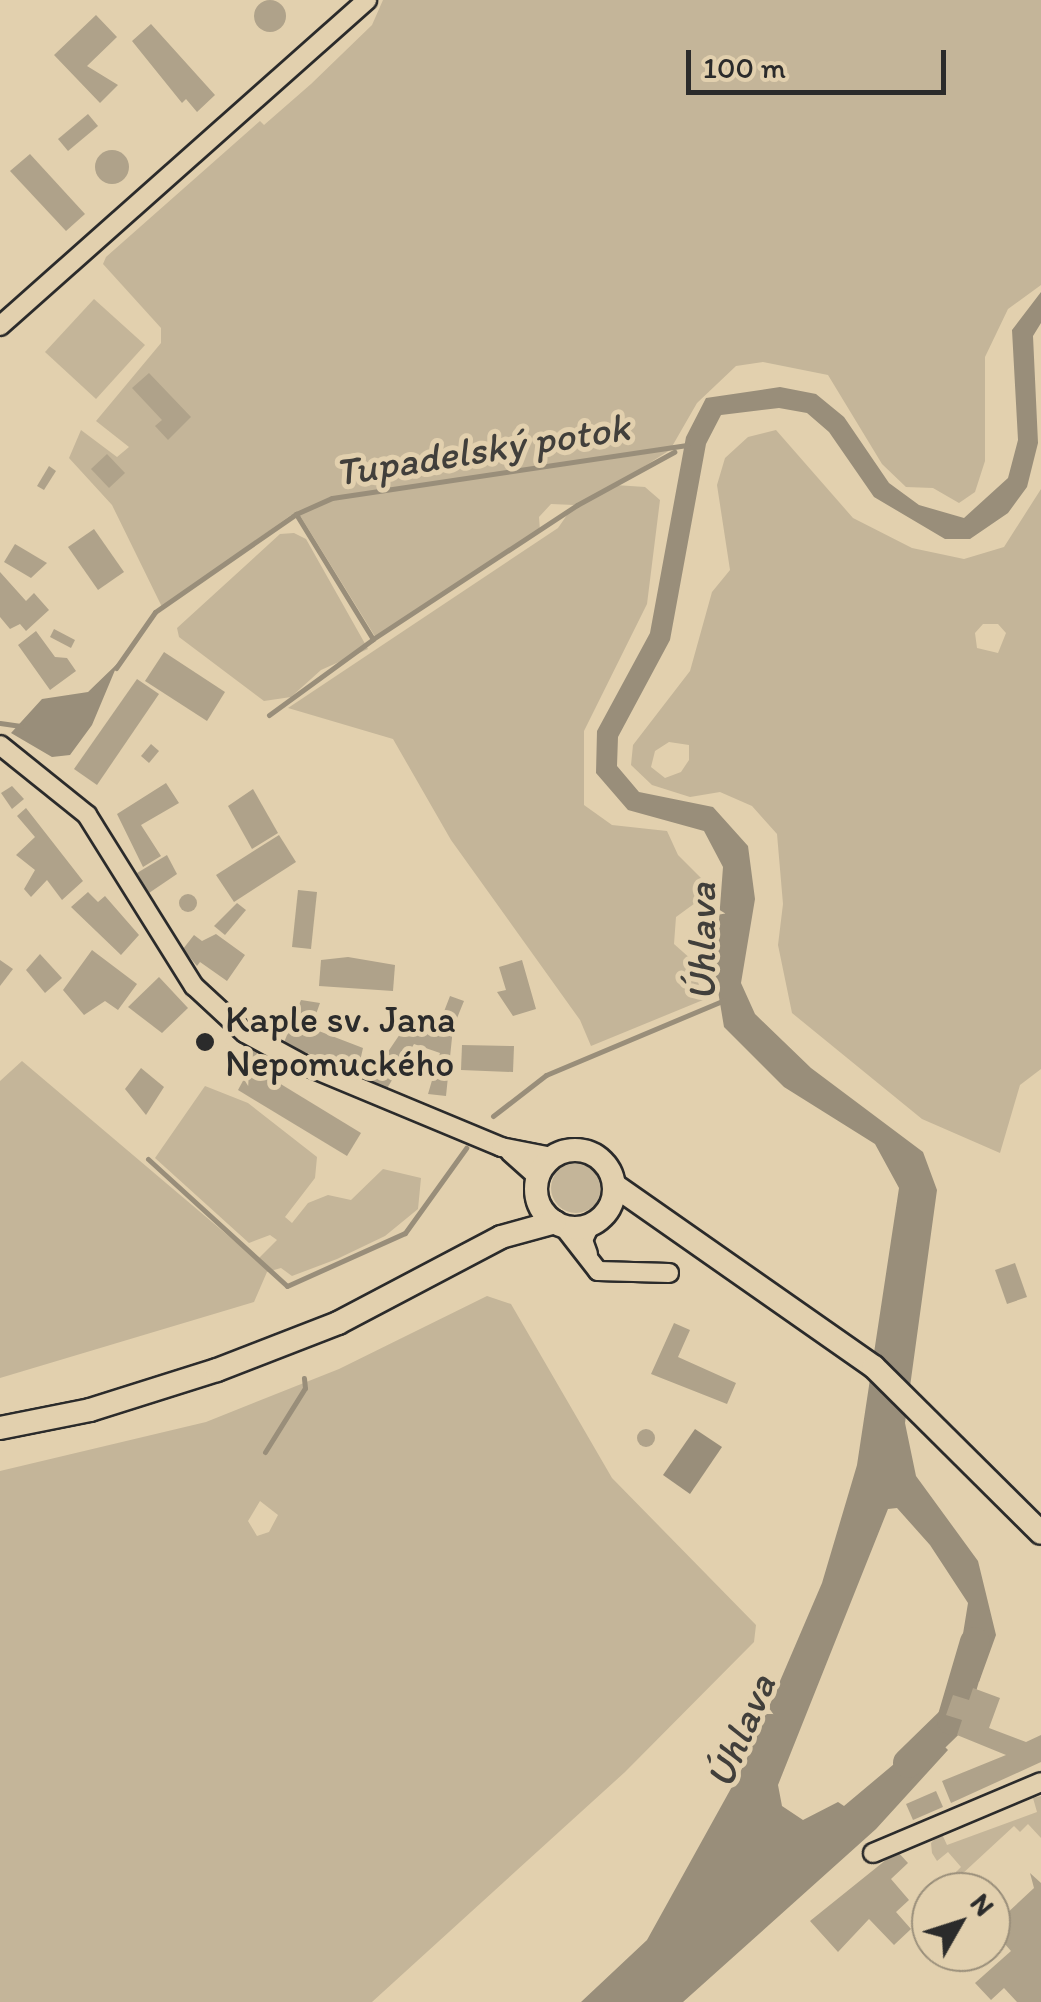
<!DOCTYPE html>
<html>
<head>
<meta charset="utf-8">
<style>
	body { margin:0 }
	#map { position:relative; width:1041px; height:2002px; overflow:hidden; background:#e2d0ae; font-family:Itim,sans-serif }
	div>[style] { position:absolute }
	.green>* { inset:0; background:#c4b599 }
	.round { border-radius:50% }
	.water>* { inset:0; background:#998e7a }
	.stream>* { height:5px; margin:-2.5px; padding:0 2.5px; transform-origin:2.5px; border-radius:2.5px; background:#998e7a }
	.river>* { height:30px; margin:-15px; padding:0 15px; transform-origin:15px; border-radius:15px; background:#998e7a }
	.building>* { inset:0; background:#afa28a }
	.roads { filter:drop-shadow(2px 0 #2b2b2b) drop-shadow(-2px 0 #2b2b2b) drop-shadow(0 2px #2b2b2b) drop-shadow(0 -2px #2b2b2b) }
	.minor>* { height:18px; margin:-9px; padding:0 9px; transform-origin:9px; border-radius:9px; background:#e2d0ae }
	.major>* { height:22px; margin:-11px; padding:0 11px; transform-origin:11px; border-radius:11px; background:#e2d0ae }
	.major>.ring { margin:-11px; padding:0; box-sizing:content-box; background:none; border:22px solid #e2d0ae; border-radius:50% }
	.dots>* { width:28px; height:28px; translate:-50% -50%; box-sizing:border-box; border:5px solid #e2d0ae; border-radius:50% }
	span { translate:-50% -50%; white-space:nowrap; text-align:center; line-height:1.15; -webkit-text-stroke:10px #e2d0ae; paint-order:stroke }
	.poi-label { font-size:38px; color:#2b2b2b }
	.left { translate:0 -50%; text-align:left }
	.water-label { font-size:40px; color:#413f3b; font-style:italic }
	.north { position:absolute; left:911px; top:1872px; width:100px; height:100px; box-sizing:border-box; background:#e2d0ae; border:2px solid #998e7a; border-radius:50%; rotate:51deg; font-size:28px; font-weight:700; line-height:40px; text-align:center; color:#2b2b2b }
	.north::after { content:''; display:block; margin:auto; width:35px; height:45px; background:#2b2b2b; clip-path:polygon(50% 0,100% 100%,50% 72%,0 100%) }
	.scale { position:absolute; left:686px; top:50px; width:260px; height:45px; box-sizing:border-box; border:5px solid #2b2b2b; border-top:0; padding-left:12px; font-size:30px; line-height:35px; white-space:nowrap; color:#2b2b2b; -webkit-text-stroke:8px #e2d0ae; paint-order:stroke }
</style>
</head>
<body>
<div id="map">
	<div class="green">
		<i style="clip-path:polygon(383px 0,1041px 0,1041px 285px,1008px 309px,985px 357px,985px 461px,975px 492px,959px 503px,933px 488px,906px 487px,882px 464px,828px 375px,763px 362px,736px 366px,697px 403px,670px 450px,615px 485px,645px 487px,660px 500px,647px 604px,584px 731px,584px 805px,612px 825px,667px 831px,678px 855px,713px 890px,676px 917px,674px 944px,692px 960px,703px 1000px,591px 1046px,580px 1020px,451px 840px,393px 739px,288px 708px,558px 528px,574px 505px,551px 504px,539px 517px,540px 531px,376px 638px,301px 517px,291px 515px,162px 607px,112px 505px,69px 458px,81px 430px,117px 457px,129px 447px,96px 421px,161px 343px,161px 328px,103px 264px,106px 257px,260px 121px,264px 125px,311px 84px,372px 25px)"></i>
		<i style="clip-path:polygon(94px 299px,145px 345px,96px 399px,45px 352px)"></i>
		<i style="clip-path:polygon(evenodd,776px 430px,853px 518px,912px 548px,964px 559px,1004px 547px,1041px 489px,1041px 1069px,1020px 1085px,1000px 1153px,922px 1119px,792px 1013px,778px 945px,783px 904px,777px 834px,752px 806px,720px 792px,690px 797px,652px 785px,631px 765px,633px 745px,690px 671px,712px 592px,730px 570px,717px 485px,725px 458px,748px 437px,776px 430px,983px 624px,998px 624px,1006px 633px,998px 653px,977px 648px,975px 633px,983px 624px,776px 430px,669px 742px,689px 745px,689px 760px,681px 772px,665px 778px,651px 767px,655px 751px,669px 742px)"></i>
		<i style="clip-path:polygon(294px 533px,306px 539px,368px 649px,321px 670px,291px 697px,264px 701px,179px 637px,177px 628px,280px 534px)"></i>
		<i style="clip-path:polygon(22px 1061px,257px 1260px,277px 1240px,270px 1235px,249px 1243px,155px 1158px,205px 1086px,248px 1103px,317px 1157px,315px 1178px,285px 1217px,292px 1223px,308px 1203px,328px 1195px,351px 1200px,383px 1169px,421px 1178px,418px 1209px,385px 1236px,337px 1259px,292px 1276px,281px 1268px,267px 1272px,254px 1302px,0 1378px,0 1081px)"></i>
		<i class="round" style="left:551px;top:1163px;width:50px;height:50px"></i>
		<i style="clip-path:polygon(evenodd,487px 1296px,511px 1304px,612px 1478px,756px 1625px,754px 1642px,625px 1772px,372px 2002px,0 2002px,0 1471px,206px 1422px,339px 1369px,487px 1296px,260px 1501px,278px 1515px,269px 1532px,257px 1536px,248px 1521px,260px 1501px)"></i>
		<i style="clip-path:polygon(1041px 1796px,1041px 1838px,1028px 1824px,1020px 1832px,1014px 1826px,961px 1875px,967px 1887px,951px 1877px,961px 1867px,948px 1852px,937px 1861px,932px 1853px,931px 1843px,941px 1832px,947px 1845px,1037px 1812px,1033px 1798px)"></i>
	</div>
	<div class="water">
		<i style="clip-path:polygon(1041px 292px,1041px 323px,1033px 336px,1038px 443px,1027px 487px,1008px 513px,970px 539px,945px 539px,874px 497px,829px 432px,807px 413px,779px 408px,721px 415px,706px 444px,670px 640px,618px 737px,617px 766px,639px 792px,713px 807px,748px 846px,755px 899px,741px 983px,755px 1014px,811px 1068px,923px 1152px,937px 1190px,905px 1423px,916px 1476px,978px 1561px,996px 1635px,979px 1682px,956px 1677px,968px 1603px,930px 1545px,897px 1508px,888px 1509px,778px 1785px,782px 1806px,803px 1820px,838px 1802px,844px 1806px,931px 1733px,948px 1750px,876px 1829px,683px 2002px,581px 2002px,647px 1940px,744px 1765px,822px 1583px,857px 1465px,899px 1188px,875px 1144px,784px 1087px,724px 1027px,715px 973px,723px 867px,704px 831px,628px 810px,596px 773px,597px 731px,650px 633px,686px 437px,706px 398px,780px 387px,816px 394px,844px 417px,889px 483px,919px 505px,964px 518px,1008px 478px,1018px 440px,1012px 330px)"></i>
		<i style="clip-path:polygon(118px 663px,92px 725px,70px 755px,52px 757px,11px 733px,42px 699px,88px 692px)"></i>
		<i style="clip-path:polygon(695px 1429px,722px 1447px,690px 1494px,663px 1475px)"></i>
	</div>
	<div class="stream">
		<i style="left:296px;top:514px;width:147px;rotate:58.4deg"></i>
		<i style="left:373px;top:639px;width:244px;rotate:-33.3deg"></i>
		<i style="left:577px;top:505px;width:111px;rotate:-28.7deg"></i>
		<i style="left:116px;top:668px;width:68px;rotate:-55.1deg"></i>
		<i style="left:155px;top:612px;width:172px;rotate:-34.8deg"></i>
		<i style="left:296px;top:514px;width:39px;rotate:-24deg"></i>
		<i style="left:332px;top:498px;width:359px;rotate:-8.5deg"></i>
		<i style="left:269px;top:715px;width:127px;rotate:-36.1deg"></i>
		<i style="left:0;top:723px;width:21px;rotate:8deg"></i>
		<i style="left:493px;top:1116px;width:67px;rotate:-37.7deg"></i>
		<i style="left:546px;top:1075px;width:193px;rotate:-22.8deg"></i>
		<i style="left:148px;top:1159px;width:188px;rotate:42.4deg"></i>
		<i style="left:287px;top:1286px;width:129px;rotate:-24.2deg"></i>
		<i style="left:405px;top:1233px;width:105px;rotate:-54.3deg"></i>
		<i style="left:265px;top:1452px;width:75px;rotate:-58deg"></i>
		<i style="left:305px;top:1388px;width:10px;rotate:-96deg"></i>
	</div>
	<div class="river">
		<i style="left:908px;top:1763px;width:62px;rotate:-44.3deg"></i>
		<i style="left:952px;top:1720px;width:81px;rotate:-73.6deg"></i>
	</div>
	<div class="building">
		<i class="round" style="left:254px;top:0;width:32px;height:32px"></i>
		<i style="clip-path:polygon(96px 15px,117px 37px,87px 66px,118px 85px,100px 103px,54px 55px)"></i>
		<i style="clip-path:polygon(151px 24px,215px 95px,197px 112px,186px 99px,182px 103px,132px 41px)"></i>
		<i style="clip-path:polygon(88px 114px,98px 126px,68px 151px,58px 139px)"></i>
		<i class="round" style="left:95px;top:150px;width:34px;height:34px"></i>
		<i style="clip-path:polygon(30px 154px,85px 214px,66px 231px,10px 171px)"></i>
		<i style="clip-path:polygon(149px 373px,191px 417px,168px 440px,155px 426px,162px 420px,132px 388px)"></i>
		<i style="clip-path:polygon(107px 454px,125px 473px,109px 488px,91px 469px)"></i>
		<i style="clip-path:polygon(49px 466px,56px 471px,44px 490px,37px 486px)"></i>
		<i style="clip-path:polygon(94px 529px,124px 572px,98px 590px,68px 547px)"></i>
		<i style="clip-path:polygon(15px 544px,47px 563px,31px 578px,4px 562px)"></i>
		<i style="clip-path:polygon(0 572px,26px 601px,34px 593px,49px 610px,26px 631px,20px 624px,10px 629px,0 617px)"></i>
		<i style="clip-path:polygon(54px 629px,75px 640px,71px 648px,50px 637px)"></i>
		<i style="clip-path:polygon(36px 631px,55px 657px,67px 658px,76px 671px,50px 690px,18px 645px)"></i>
		<i style="clip-path:polygon(164px 652px,225px 692px,207px 721px,145px 681px)"></i>
		<i style="clip-path:polygon(137px 679px,159px 694px,97px 785px,74px 769px)"></i>
		<i style="clip-path:polygon(151px 744px,159px 751px,149px 763px,141px 756px)"></i>
		<i style="clip-path:polygon(166px 783px,179px 803px,141px 825px,161px 856px,143px 867px,117px 814px)"></i>
		<i style="clip-path:polygon(12px 786px,24px 799px,12px 809px,1px 793px)"></i>
		<i style="clip-path:polygon(253px 789px,278px 833px,252px 849px,228px 806px)"></i>
		<i style="clip-path:polygon(26px 808px,83px 881px,62px 900px,47px 880px,31px 897px,24px 889px,35px 870px,16px 855px,35px 837px,17px 816px)"></i>
		<i style="clip-path:polygon(279px 835px,296px 862px,234px 902px,216px 875px)"></i>
		<i style="clip-path:polygon(167px 855px,177px 874px,149px 893px,137px 873px)"></i>
		<i style="clip-path:polygon(298px 890px,317px 892px,311px 949px,292px 947px)"></i>
		<i style="clip-path:polygon(88px 892px,98px 902px,105px 896px,139px 935px,121px 955px,71px 907px)"></i>
		<i class="round" style="left:179px;top:894px;width:18px;height:18px"></i>
		<i style="clip-path:polygon(237px 903px,246px 910px,225px 935px,214px 926px)"></i>
		<i style="clip-path:polygon(216px 934px,245px 955px,227px 981px,200px 962px,197px 966px,183px 949px,194px 935px,202px 941px)"></i>
		<i style="clip-path:polygon(92px 950px,137px 984px,118px 1010px,105px 1001px,84px 1015px,63px 990px)"></i>
		<i style="clip-path:polygon(40px 954px,62px 978px,45px 993px,26px 970px)"></i>
		<i style="clip-path:polygon(348px 957px,395px 965px,393px 991px,319px 986px,321px 960px)"></i>
		<i style="clip-path:polygon(0 960px,13px 969px,0 986px)"></i>
		<i style="clip-path:polygon(522px 960px,536px 1009px,513px 1016px,497px 992px,506px 990px,499px 967px)"></i>
		<i style="clip-path:polygon(159px 977px,188px 1008px,162px 1033px,128px 1007px)"></i>
		<i style="clip-path:polygon(450px 996px,464px 1001px,453px 1028px,446px 1096px,428px 1094px,440px 1053px,414px 1044px,386px 1090px,369px 1080px,402px 1031px,422px 1015px,440px 1022px)"></i>
		<i style="clip-path:polygon(301px 1000px,320px 1003px,311px 1028px,363px 1048px,358px 1070px,283px 1045px)"></i>
		<i class="round" style="left:194px;top:1031px;width:20px;height:20px"></i>
		<i style="clip-path:polygon(244px 1044px,258px 1051px,254px 1060px,240px 1054px)"></i>
		<i style="clip-path:polygon(462px 1045px,514px 1046px,513px 1072px,461px 1070px)"></i>
		<i style="clip-path:polygon(251px 1066px,361px 1133px,347px 1156px,238px 1090px)"></i>
		<i style="clip-path:polygon(141px 1068px,164px 1087px,146px 1115px,125px 1089px)"></i>
		<i style="clip-path:polygon(1015px 1263px,1027px 1297px,1007px 1304px,995px 1270px)"></i>
		<i style="clip-path:polygon(674px 1323px,690px 1330px,678px 1357px,736px 1383px,727px 1404px,651px 1374px)"></i>
		<i class="round" style="left:637px;top:1429px;width:18px;height:18px"></i>
		<i style="clip-path:polygon(973px 1688px,1000px 1698px,989px 1728px,1026px 1742px,1041px 1735px,1041px 1762px,951px 1803px,942px 1781px,1006px 1755px,957px 1735px,962px 1720px,946px 1715px,953px 1695px,969px 1700px)"></i>
		<i style="clip-path:polygon(936px 1791px,943px 1807px,913px 1820px,906px 1804px)"></i>
		<i style="clip-path:polygon(897px 1851px,908px 1863px,891px 1879px,909px 1900px,896px 1912px,911px 1929px,894px 1945px,869px 1919px,838px 1952px,810px 1921px)"></i>
		<i style="clip-path:polygon(1030px 1873px,1041px 1883px,1041px 2002px,1017px 2002px,1004px 1988px,991px 2000px,975px 1983px,1011px 1951px,991px 1928px,1034px 1888px)"></i>
	</div>
	<div class="roads">
		<div class="minor">
			<i style="left:0;top:326px;width:491px;rotate:-41.6deg"></i>
			<i style="left:0;top:745px;width:112px;rotate:38.8deg"></i>
			<i style="left:87px;top:815px;width:202px;rotate:58deg"></i>
			<i style="left:194px;top:986px;width:69px;rotate:42.7deg"></i>
			<i style="left:245px;top:1033px;width:65px;rotate:28.5deg"></i>
			<i style="left:302px;top:1064px;width:216px;rotate:22.6deg"></i>
			<i style="left:501px;top:1147px;width:52px;rotate:11.1deg"></i>
			<i style="left:510px;top:1152px;width:38px;rotate:42deg"></i>
			<i style="left:563px;top:1226px;width:57px;rotate:52.1deg"></i>
			<i style="left:598px;top:1271px;width:71px;rotate:1.6deg"></i>
			<i style="left:588px;top:1254px;width:15px;rotate:-110deg"></i>
			<i style="left:583px;top:1240px;width:17px;rotate:-65deg"></i>
			<i style="left:873px;top:1853px;width:182px;rotate:-22.9deg"></i>
		</div>
		<div class="major">
			<i class="ring" style="left:536px;top:1150px;width:56px;height:56px"></i>
			<i style="left:614px;top:1185px;width:317px;rotate:35deg"></i>
			<i style="left:874px;top:1367px;width:235px;rotate:44.8deg"></i>
			<i style="left:0;top:1428px;width:92px;rotate:-11.3deg"></i>
			<i style="left:90px;top:1410px;width:133px;rotate:-17.5deg"></i>
			<i style="left:217px;top:1370px;width:130px;rotate:-21.2deg"></i>
			<i style="left:338px;top:1323px;width:184px;rotate:-27.8deg"></i>
			<i style="left:501px;top:1237px;width:56px;rotate:-15.5deg"></i>
		</div>
	</div>
	<div class="dots">
		<i style="left:205px;top:1042px;background:#2b2b2b"></i>
	</div>
	<div class="poi-label">
		<span class="left" style="left:225px;top:1042px">Kaple sv. Jana<br>Nepomuckého</span>
	</div>
	<div class="water-label">
		<span style="left:482px;top:449px;rotate:-9deg">Tupadelský potok</span>
		<span style="left:701px;top:942px;rotate:-90deg">Úhlava</span>
		<span style="left:740px;top:1731px;rotate:-67deg">Úhlava</span>
	</div>
	<div class="north">N</div>
	<div class="scale">100 m</div>
</div>
</body>
</html>
